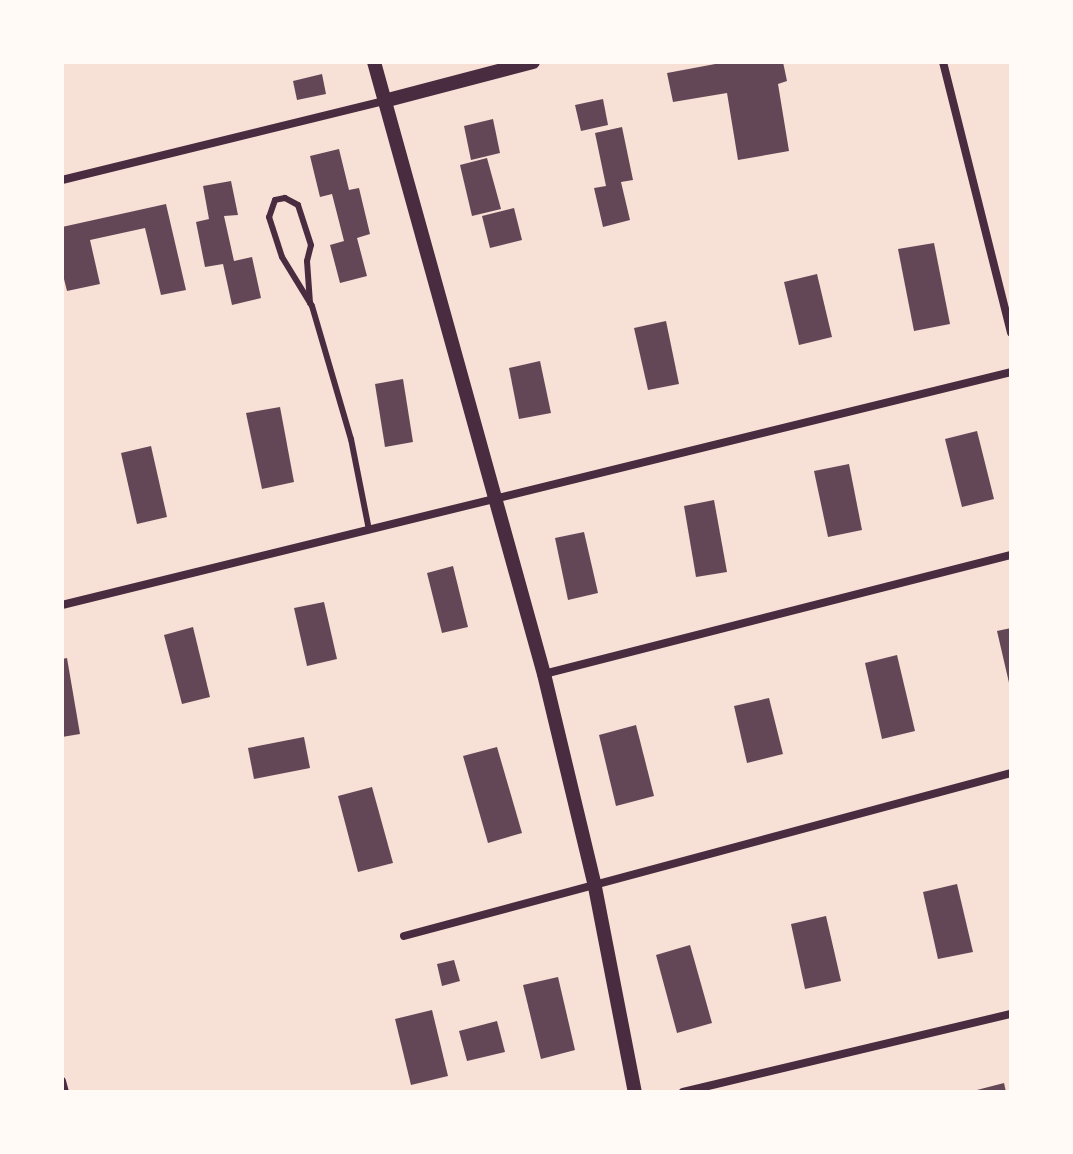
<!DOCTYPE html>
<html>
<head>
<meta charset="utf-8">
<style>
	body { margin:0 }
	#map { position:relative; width:1073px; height:1154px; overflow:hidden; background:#f7e1d7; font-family:"PT Sans Narrow",sans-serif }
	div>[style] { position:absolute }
	.building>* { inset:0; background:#644757 }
	.service>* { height:6px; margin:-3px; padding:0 3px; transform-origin:3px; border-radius:3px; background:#4a2c40 }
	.minor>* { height:8px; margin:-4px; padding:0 4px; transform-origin:4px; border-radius:4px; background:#4a2c40 }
	.tertiary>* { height:14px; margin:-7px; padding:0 7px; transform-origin:7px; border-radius:7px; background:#4a2c40 }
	span { translate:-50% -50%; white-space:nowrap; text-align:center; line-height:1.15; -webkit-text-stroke:7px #fffaf5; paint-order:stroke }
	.frame { position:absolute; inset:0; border:64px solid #fffaf5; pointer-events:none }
</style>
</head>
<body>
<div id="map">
	<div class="building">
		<i style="clip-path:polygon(726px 62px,783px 62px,787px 81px,778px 84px,789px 151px,738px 160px,727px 93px,673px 102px,667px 73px)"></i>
		<i style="clip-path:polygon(322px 74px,326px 94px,297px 100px,293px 81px)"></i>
		<i style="clip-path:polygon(603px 99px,608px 125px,581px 131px,575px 105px)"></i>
		<i style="clip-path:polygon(493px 119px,500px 153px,471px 160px,464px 126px)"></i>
		<i style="clip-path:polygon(622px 127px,633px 180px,621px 182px,630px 220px,603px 227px,594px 188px,606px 186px,595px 133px)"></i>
		<i style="clip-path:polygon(339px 149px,349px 190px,359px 188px,370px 234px,357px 238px,367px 276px,340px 283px,330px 245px,344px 241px,332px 194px,320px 197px,310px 156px)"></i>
		<i style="clip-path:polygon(487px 158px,501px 209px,472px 216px,460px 165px)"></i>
		<i style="clip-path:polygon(231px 181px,238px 215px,224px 216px,234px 261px,252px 257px,261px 298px,232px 305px,223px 264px,205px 267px,196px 222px,209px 219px,203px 186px)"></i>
		<i style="clip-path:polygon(166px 204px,186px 290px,161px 295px,145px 228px,90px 240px,100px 284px,67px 291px,62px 271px,62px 227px)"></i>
		<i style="clip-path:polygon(514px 208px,522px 240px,490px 248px,482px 216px)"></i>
		<i style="clip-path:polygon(934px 243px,950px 324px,914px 331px,898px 249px)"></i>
		<i style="clip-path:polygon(817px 274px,832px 337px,799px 345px,784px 282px)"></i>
		<i style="clip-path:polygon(666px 321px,679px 384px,648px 390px,634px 328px)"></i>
		<i style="clip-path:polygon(540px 361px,551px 413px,519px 419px,509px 368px)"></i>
		<i style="clip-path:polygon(403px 379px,413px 442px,385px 447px,375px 384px)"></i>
		<i style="clip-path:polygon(280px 407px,294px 482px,262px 489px,246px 413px)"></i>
		<i style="clip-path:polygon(977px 431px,994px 499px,962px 507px,945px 439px)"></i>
		<i style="clip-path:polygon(151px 446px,167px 517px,137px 524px,121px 453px)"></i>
		<i style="clip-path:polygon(849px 464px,862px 530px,828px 537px,814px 471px)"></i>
		<i style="clip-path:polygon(714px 500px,727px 572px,696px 577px,684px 506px)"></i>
		<i style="clip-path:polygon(584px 532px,598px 593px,568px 600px,555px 538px)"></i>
		<i style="clip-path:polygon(453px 566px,468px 627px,442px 633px,427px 573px)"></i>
		<i style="clip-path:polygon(324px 602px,337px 659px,307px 666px,294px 608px)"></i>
		<i style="clip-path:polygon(193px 627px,210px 697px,182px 704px,164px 635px)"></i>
		<i style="clip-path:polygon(1011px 628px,1011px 687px,1010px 687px,997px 631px)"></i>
		<i style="clip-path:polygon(897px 655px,915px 731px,882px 739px,865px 663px)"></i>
		<i style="clip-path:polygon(67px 658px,80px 734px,62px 737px,62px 659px)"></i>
		<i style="clip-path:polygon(769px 698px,783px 754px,747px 763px,734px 706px)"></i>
		<i style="clip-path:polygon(636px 725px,654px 796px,616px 806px,599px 735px)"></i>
		<i style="clip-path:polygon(304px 737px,310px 768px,254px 779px,248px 748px)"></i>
		<i style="clip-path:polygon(497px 747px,522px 833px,488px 843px,463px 756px)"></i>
		<i style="clip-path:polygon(372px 787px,393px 863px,358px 872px,338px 796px)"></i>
		<i style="clip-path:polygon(957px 884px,973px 952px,938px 959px,923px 892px)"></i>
		<i style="clip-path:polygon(826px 916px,841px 981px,805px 989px,791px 924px)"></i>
		<i style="clip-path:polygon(690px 945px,712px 1023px,677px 1033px,656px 955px)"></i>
		<i style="clip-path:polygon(454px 960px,460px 981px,442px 986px,437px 964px)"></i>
		<i style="clip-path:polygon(558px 977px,575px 1050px,541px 1059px,523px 985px)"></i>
		<i style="clip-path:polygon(432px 1010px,448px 1076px,411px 1085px,395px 1019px)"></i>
		<i style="clip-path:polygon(497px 1021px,505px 1052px,467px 1061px,459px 1031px)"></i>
		<i style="clip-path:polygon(1004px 1083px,1006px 1092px,973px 1092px,973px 1091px)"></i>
	</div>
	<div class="service">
		<i style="left:310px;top:303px;width:42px;rotate:-94.1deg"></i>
		<i style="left:307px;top:261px;width:16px;rotate:-76deg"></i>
		<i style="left:311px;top:245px;width:42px;rotate:-108deg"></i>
		<i style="left:298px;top:205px;width:15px;rotate:-152deg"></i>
		<i style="left:285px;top:198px;width:10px;rotate:169deg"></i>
		<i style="left:275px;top:200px;width:18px;rotate:109deg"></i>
		<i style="left:269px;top:217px;width:42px;rotate:72deg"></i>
		<i style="left:282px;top:257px;width:57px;rotate:58.5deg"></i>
		<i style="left:312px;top:306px;width:139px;rotate:73.7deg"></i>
		<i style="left:351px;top:439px;width:93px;rotate:78.8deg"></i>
	</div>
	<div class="minor">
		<i style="left:943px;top:62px;width:279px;rotate:75.9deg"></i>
		<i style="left:62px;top:180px;width:332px;rotate:-13.8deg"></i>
		<i style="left:62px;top:605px;width:977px;rotate:-13.79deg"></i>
		<i style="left:544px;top:674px;width:482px;rotate:-14.3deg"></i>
		<i style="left:404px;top:936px;width:629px;rotate:-15.03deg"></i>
		<i style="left:62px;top:1081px;width:11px;rotate:75deg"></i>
		<i style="left:683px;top:1092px;width:337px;rotate:-13.4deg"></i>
	</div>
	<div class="tertiary">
		<i style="left:374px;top:62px;width:635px;rotate:74.48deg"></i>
		<i style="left:544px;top:674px;width:214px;rotate:76.5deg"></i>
		<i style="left:594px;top:882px;width:214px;rotate:79deg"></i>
		<i style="left:384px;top:101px;width:154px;rotate:-14.7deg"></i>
	</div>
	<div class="frame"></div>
</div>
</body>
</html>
